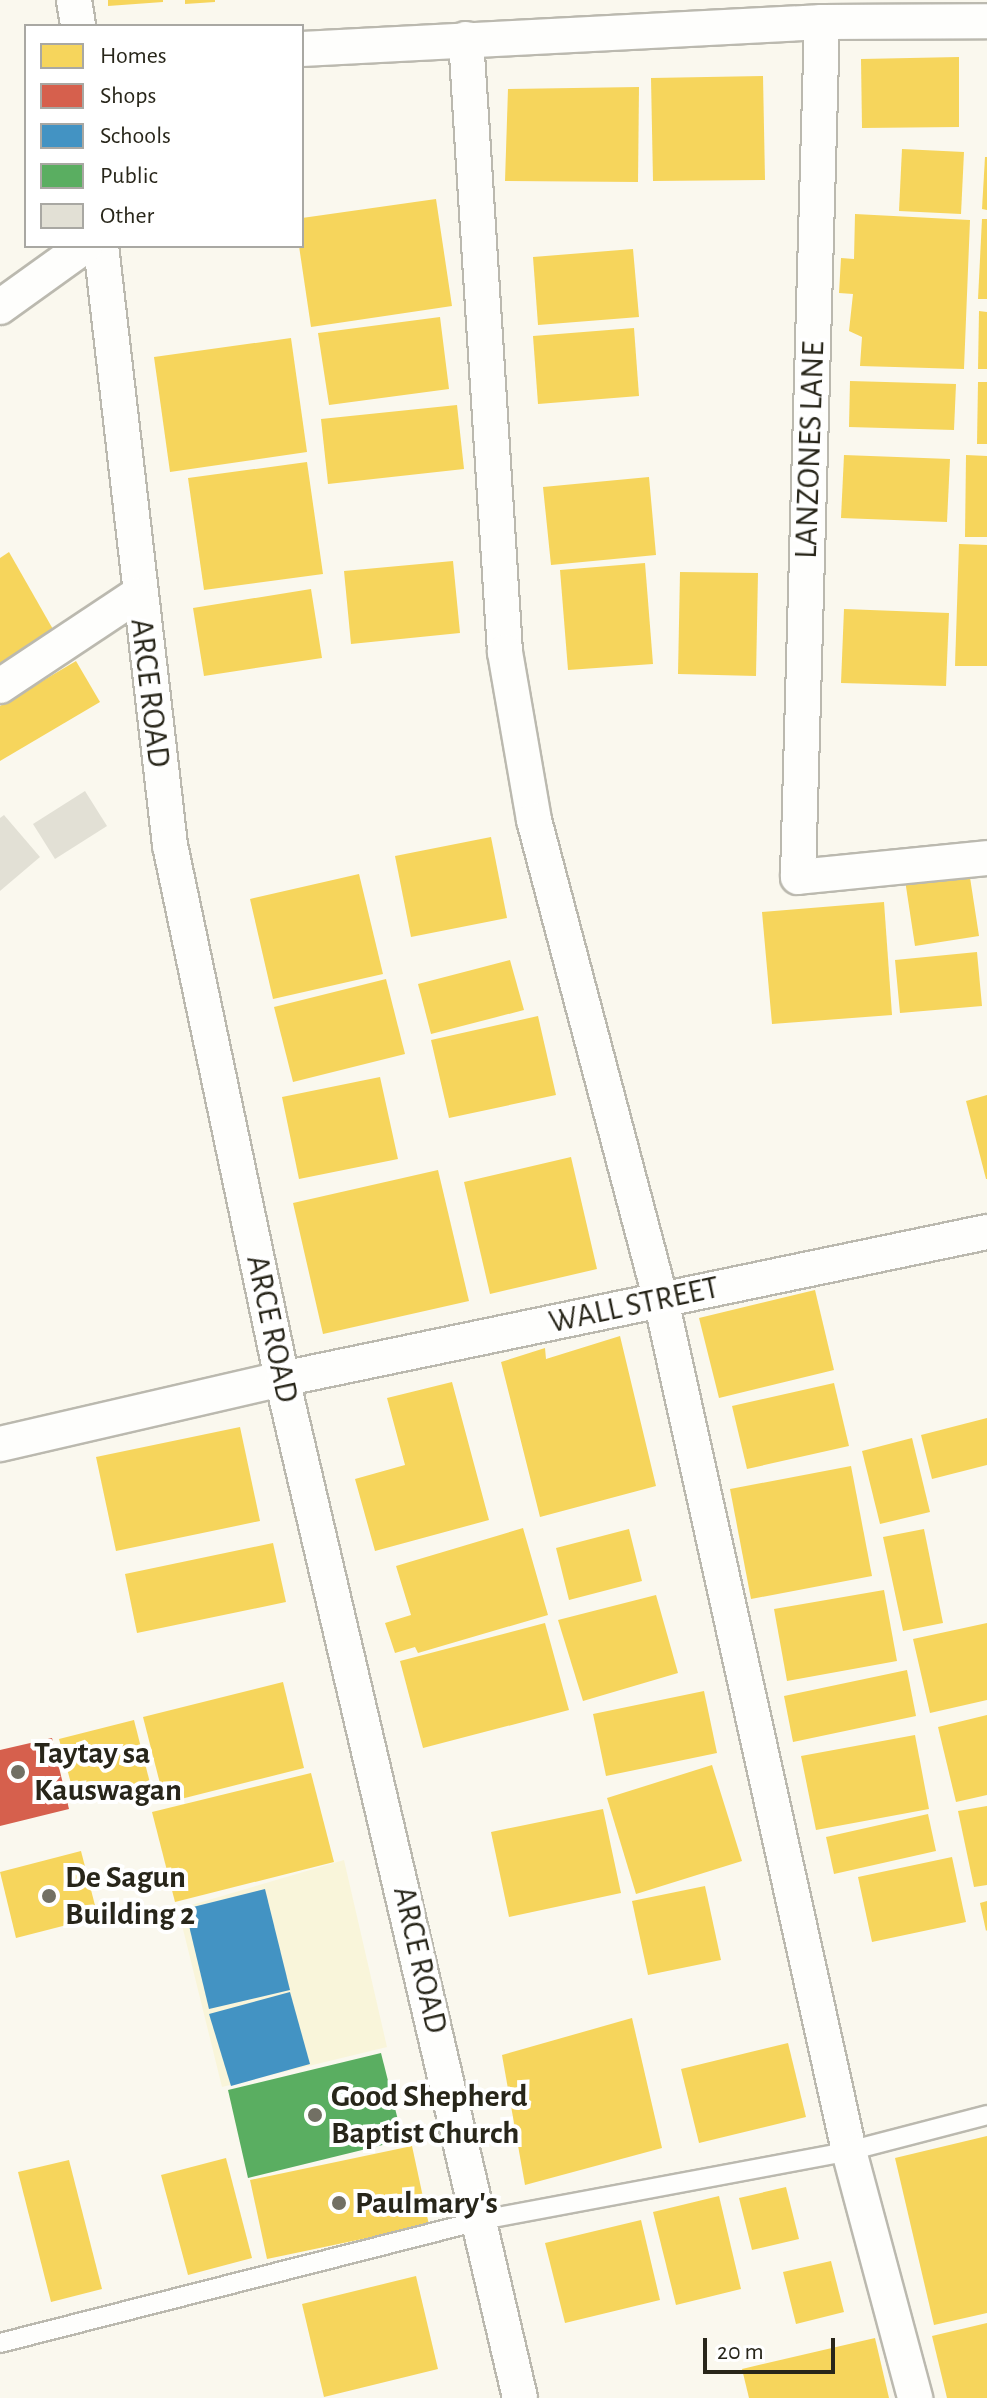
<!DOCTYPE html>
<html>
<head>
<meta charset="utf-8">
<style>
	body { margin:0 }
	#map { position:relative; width:987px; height:2398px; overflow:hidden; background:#faf8ee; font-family:"Alegreya Sans",sans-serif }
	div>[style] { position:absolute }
	.built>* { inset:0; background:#f9f5da }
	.homes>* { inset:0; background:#f6d55c }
	.shops>* { inset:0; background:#d6604d }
	.schools>* { inset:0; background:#4393c3 }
	.public>* { inset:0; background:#5aae61 }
	.building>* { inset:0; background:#e2e0d5 }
	.roads { filter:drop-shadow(2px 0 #bbb9af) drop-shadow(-2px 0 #bbb9af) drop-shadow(0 2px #bbb9af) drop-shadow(0 -2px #bbb9af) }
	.lane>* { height:18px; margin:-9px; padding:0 9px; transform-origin:9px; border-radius:9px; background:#fefefc }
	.street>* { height:34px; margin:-17px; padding:0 17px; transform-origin:17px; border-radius:17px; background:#fefefc }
	.dots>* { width:22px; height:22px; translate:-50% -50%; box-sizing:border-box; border:4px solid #fff; border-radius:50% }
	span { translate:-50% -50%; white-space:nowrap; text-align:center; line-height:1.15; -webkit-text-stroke:8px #fff; paint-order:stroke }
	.street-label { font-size:32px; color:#28261a }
	.poi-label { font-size:32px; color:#28261a; font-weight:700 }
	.left { translate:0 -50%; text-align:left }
	.legend { position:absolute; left:24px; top:24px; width:280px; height:224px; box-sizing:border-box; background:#fff; border:2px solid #a9a8a3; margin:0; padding:10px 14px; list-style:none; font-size:24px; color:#28261a }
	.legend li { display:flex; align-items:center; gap:16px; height:40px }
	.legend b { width:40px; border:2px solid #a9a8a3 }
	.scale { position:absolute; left:703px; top:2338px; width:132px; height:36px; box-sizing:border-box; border:4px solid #28261a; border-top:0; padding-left:10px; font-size:24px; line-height:28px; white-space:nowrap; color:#28261a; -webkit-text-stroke:6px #fff; paint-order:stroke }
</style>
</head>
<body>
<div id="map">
	<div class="built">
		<i style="clip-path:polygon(344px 1860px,387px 2047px,222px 2087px,178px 1909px)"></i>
	</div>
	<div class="homes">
		<i style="clip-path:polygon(108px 0,163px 0,163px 2px,108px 6px)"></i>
		<i style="clip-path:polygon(185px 0,215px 0,215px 2px,185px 4px)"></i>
		<i style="clip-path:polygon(959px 57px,959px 127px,862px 128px,861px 59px)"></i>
		<i style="clip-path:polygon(763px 76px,765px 180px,653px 181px,651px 78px)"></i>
		<i style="clip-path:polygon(639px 87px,638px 182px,505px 181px,508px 89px)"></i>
		<i style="clip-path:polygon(902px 149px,964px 152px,961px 214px,899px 211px)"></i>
		<i style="clip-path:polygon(985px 157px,987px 157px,987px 210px,982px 209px)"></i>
		<i style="clip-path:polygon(436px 199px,452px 306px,311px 327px,299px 246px,302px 218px)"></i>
		<i style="clip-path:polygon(855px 214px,970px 220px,964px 369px,860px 366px,862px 337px,849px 331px,853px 294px,839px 293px,841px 258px,854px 259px)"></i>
		<i style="clip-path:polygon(982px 219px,987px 219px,987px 299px,978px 299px)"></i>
		<i style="clip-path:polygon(633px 249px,639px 317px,538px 325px,533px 257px)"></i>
		<i style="clip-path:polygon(979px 311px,987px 312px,987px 369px,978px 369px)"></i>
		<i style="clip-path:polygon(440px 317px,449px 389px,329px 405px,318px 333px)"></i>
		<i style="clip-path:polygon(634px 328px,639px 396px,538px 404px,533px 336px)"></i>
		<i style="clip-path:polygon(291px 338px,307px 452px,170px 472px,154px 357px)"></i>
		<i style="clip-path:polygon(850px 381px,956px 384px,954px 430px,849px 427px)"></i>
		<i style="clip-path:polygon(978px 382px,987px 382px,987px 444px,977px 444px)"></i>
		<i style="clip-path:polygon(457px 405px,464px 469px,328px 484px,321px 419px)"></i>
		<i style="clip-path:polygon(844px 455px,950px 459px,947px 522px,841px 518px)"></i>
		<i style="clip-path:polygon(966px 455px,987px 456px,987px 537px,965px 537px)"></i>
		<i style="clip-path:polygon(307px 462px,323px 574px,204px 590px,188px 478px)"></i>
		<i style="clip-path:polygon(649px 477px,656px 555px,551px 565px,543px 487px)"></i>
		<i style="clip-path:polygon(959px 544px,987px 545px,987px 666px,955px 666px)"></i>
		<i style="clip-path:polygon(9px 552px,58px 638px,0 672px,0 558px)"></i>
		<i style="clip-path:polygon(453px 561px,460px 633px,351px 644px,344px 571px)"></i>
		<i style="clip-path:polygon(645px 563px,653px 664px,568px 670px,560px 570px)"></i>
		<i style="clip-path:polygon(680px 572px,758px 573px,756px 676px,678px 674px)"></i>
		<i style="clip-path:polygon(311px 589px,322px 658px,204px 676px,193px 608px)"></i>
		<i style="clip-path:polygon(844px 609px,949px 613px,946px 686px,841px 683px)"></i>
		<i style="clip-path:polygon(76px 661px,100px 702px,0 761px,0 706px)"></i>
		<i style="clip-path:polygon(491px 837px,507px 918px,411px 937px,395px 856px)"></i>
		<i style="clip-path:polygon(969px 871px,979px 936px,915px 946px,905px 880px)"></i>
		<i style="clip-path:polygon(359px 874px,383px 974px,273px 999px,250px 899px)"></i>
		<i style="clip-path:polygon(884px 902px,892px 1015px,772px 1024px,762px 912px)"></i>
		<i style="clip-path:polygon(977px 952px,982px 1006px,900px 1013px,895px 960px)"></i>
		<i style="clip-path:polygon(510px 960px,524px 1010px,431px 1034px,418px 984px)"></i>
		<i style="clip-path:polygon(386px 979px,405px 1054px,293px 1082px,274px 1007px)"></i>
		<i style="clip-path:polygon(538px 1016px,556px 1095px,449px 1118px,431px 1040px)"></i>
		<i style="clip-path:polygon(380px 1077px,398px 1159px,299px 1179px,282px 1097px)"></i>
		<i style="clip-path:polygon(987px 1095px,987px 1179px,986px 1179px,966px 1101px)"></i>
		<i style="clip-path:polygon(571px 1157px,597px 1269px,490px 1294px,464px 1182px)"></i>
		<i style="clip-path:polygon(438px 1170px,469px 1301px,323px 1334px,293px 1203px)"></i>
		<i style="clip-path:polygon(815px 1290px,834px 1370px,719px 1398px,699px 1318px)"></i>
		<i style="clip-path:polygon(620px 1336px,656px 1486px,540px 1517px,501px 1362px,545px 1348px,546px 1359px)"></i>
		<i style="clip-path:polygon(452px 1382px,489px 1520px,375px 1551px,355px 1479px,405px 1465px,387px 1398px)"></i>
		<i style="clip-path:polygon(834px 1383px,849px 1446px,747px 1469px,732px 1406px)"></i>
		<i style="clip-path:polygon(987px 1418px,987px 1465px,932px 1479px,921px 1435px)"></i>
		<i style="clip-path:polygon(240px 1427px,260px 1521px,116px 1551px,96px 1457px)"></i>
		<i style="clip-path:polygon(912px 1438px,930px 1512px,880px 1524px,862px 1451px)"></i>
		<i style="clip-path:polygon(851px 1466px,872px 1576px,751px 1599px,730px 1489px)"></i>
		<i style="clip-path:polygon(523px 1528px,548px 1615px,418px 1653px,415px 1647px,395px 1653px,385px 1623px,411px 1615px,396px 1566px)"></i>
		<i style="clip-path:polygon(629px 1529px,642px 1581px,569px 1600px,556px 1548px)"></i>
		<i style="clip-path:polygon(924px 1529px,943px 1623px,903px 1631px,883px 1537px)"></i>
		<i style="clip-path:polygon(273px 1543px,286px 1602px,137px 1633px,125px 1574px)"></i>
		<i style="clip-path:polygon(884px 1590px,897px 1661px,787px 1681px,774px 1609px)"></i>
		<i style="clip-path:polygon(656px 1595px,678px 1673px,583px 1701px,558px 1620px)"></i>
		<i style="clip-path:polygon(545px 1623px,569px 1710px,423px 1748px,400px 1661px)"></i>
		<i style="clip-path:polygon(987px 1623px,987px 1700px,930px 1713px,913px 1639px)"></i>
		<i style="clip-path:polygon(907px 1670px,916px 1716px,793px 1742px,784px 1696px)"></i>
		<i style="clip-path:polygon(283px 1682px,304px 1768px,165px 1803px,143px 1717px)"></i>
		<i style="clip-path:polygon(704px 1691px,717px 1753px,606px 1776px,593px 1714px)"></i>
		<i style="clip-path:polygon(987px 1715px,987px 1795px,956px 1802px,938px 1727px)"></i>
		<i style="clip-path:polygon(134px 1720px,150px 1783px,76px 1802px,59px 1739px)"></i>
		<i style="clip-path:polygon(915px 1735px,929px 1809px,816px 1830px,801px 1756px)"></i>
		<i style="clip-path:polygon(712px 1765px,742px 1861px,636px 1894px,607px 1798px)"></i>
		<i style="clip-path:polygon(311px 1773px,334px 1862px,175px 1902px,152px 1812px)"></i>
		<i style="clip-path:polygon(987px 1806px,987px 1885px,974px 1887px,958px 1811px)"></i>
		<i style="clip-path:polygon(603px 1809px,621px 1893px,509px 1917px,491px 1832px)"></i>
		<i style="clip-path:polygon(928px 1814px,936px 1851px,834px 1874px,826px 1837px)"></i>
		<i style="clip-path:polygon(81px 1851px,98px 1917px,16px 1938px,0 1872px)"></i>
		<i style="clip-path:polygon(952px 1857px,966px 1922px,872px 1942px,858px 1877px)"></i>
		<i style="clip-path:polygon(705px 1886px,721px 1960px,648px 1975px,632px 1901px)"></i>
		<i style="clip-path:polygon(987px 1901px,987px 1930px,986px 1931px,980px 1903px)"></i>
		<i style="clip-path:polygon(632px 2018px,662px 2148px,525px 2185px,502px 2055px)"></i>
		<i style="clip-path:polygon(788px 2043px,806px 2117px,699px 2143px,681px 2069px)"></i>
		<i style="clip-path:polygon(987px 2136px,987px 2313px,934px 2325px,895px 2158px)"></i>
		<i style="clip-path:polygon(412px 2146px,429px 2225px,267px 2259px,250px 2180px)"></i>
		<i style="clip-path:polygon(226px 2158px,252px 2258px,188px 2275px,161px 2175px)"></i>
		<i style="clip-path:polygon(69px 2160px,102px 2289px,51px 2302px,18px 2172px)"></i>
		<i style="clip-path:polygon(786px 2187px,799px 2239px,752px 2250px,739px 2198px)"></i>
		<i style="clip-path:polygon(719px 2196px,741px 2289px,676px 2305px,653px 2212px)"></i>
		<i style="clip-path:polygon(641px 2220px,660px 2300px,565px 2323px,545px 2243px)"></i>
		<i style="clip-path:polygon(831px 2261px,844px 2312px,796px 2324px,783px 2272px)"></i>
		<i style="clip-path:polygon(416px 2276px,438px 2369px,324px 2397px,302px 2304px)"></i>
		<i style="clip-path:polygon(987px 2323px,987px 2398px,947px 2398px,932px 2336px)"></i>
		<i style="clip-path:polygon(875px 2338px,889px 2398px,749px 2398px,742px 2369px)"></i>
	</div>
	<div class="shops">
		<i style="clip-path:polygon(52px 1738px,69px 1809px,0 1826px,0 1750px)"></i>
	</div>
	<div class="schools">
		<i style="clip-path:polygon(265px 1889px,290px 1990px,209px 2009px,185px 1909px)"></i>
		<i style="clip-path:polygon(290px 1992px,310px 2064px,231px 2086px,209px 2014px)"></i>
	</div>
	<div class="public">
		<i style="clip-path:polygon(381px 2053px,403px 2140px,248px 2178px,228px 2090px)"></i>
	</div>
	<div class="building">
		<i style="clip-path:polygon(85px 791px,107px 826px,55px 859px,33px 824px)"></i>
		<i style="clip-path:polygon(4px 815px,40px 857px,0 891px,0 818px)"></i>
	</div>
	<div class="roads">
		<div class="lane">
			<i style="left:0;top:2343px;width:497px;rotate:-14.3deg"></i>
			<i style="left:482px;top:2220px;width:373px;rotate:-10.6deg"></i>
			<i style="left:849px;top:2151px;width:143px;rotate:-14.6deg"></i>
		</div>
		<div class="street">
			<i style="left:74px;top:0;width:26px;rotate:81deg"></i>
			<i style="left:822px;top:22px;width:855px;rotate:91.61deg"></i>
			<i style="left:798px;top:877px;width:190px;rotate:-5.7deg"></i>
			<i style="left:466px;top:39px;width:614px;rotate:86.36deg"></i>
			<i style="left:505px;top:652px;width:170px;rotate:80.2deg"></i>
			<i style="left:534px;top:820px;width:497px;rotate:75.2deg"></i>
			<i style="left:661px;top:1300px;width:872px;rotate:77.54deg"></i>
			<i style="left:849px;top:2151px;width:256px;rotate:75deg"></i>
			<i style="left:302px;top:49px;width:521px;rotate:-2.97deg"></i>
			<i style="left:822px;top:22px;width:165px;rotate:-0.3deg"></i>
			<i style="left:101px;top:246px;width:603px;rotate:83.43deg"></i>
			<i style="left:170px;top:845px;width:546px;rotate:78.15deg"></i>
			<i style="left:282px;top:1379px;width:1046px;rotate:76.85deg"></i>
			<i style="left:0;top:307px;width:105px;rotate:-35.7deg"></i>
			<i style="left:0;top:686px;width:164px;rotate:-33.6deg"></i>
			<i style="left:0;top:1444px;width:289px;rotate:-13deg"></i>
			<i style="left:282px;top:1379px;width:720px;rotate:-11.78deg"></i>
		</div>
	</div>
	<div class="dots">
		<i style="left:18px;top:1772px;background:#727064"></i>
		<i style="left:49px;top:1896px;background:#727064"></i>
		<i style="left:315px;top:2115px;background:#727064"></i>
		<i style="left:339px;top:2203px;background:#727064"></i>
	</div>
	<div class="street-label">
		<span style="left:810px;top:450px;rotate:-88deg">LANZONES LANE</span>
		<span style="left:150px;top:693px;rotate:83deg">ARCE ROAD</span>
		<span style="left:634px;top:1305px;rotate:-12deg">WALL STREET</span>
		<span style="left:272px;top:1329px;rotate:78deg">ARCE ROAD</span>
		<span style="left:420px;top:1960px;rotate:77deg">ARCE ROAD</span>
	</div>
	<div class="poi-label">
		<span class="left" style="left:34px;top:1772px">Taytay sa<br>Kauswagan</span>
		<span class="left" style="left:65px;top:1896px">De Sagun<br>Building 2</span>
		<span class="left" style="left:331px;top:2115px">Good Shepherd<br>Baptist Church</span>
		<span class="left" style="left:355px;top:2203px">Paulmary's</span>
	</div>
	<ul class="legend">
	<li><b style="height:22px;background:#f6d55c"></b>Homes</li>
	<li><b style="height:22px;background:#d6604d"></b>Shops</li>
	<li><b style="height:22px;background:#4393c3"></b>Schools</li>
	<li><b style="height:22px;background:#5aae61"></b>Public</li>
	<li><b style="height:22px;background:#e2e0d5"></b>Other</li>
	</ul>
	<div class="scale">20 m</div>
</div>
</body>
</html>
